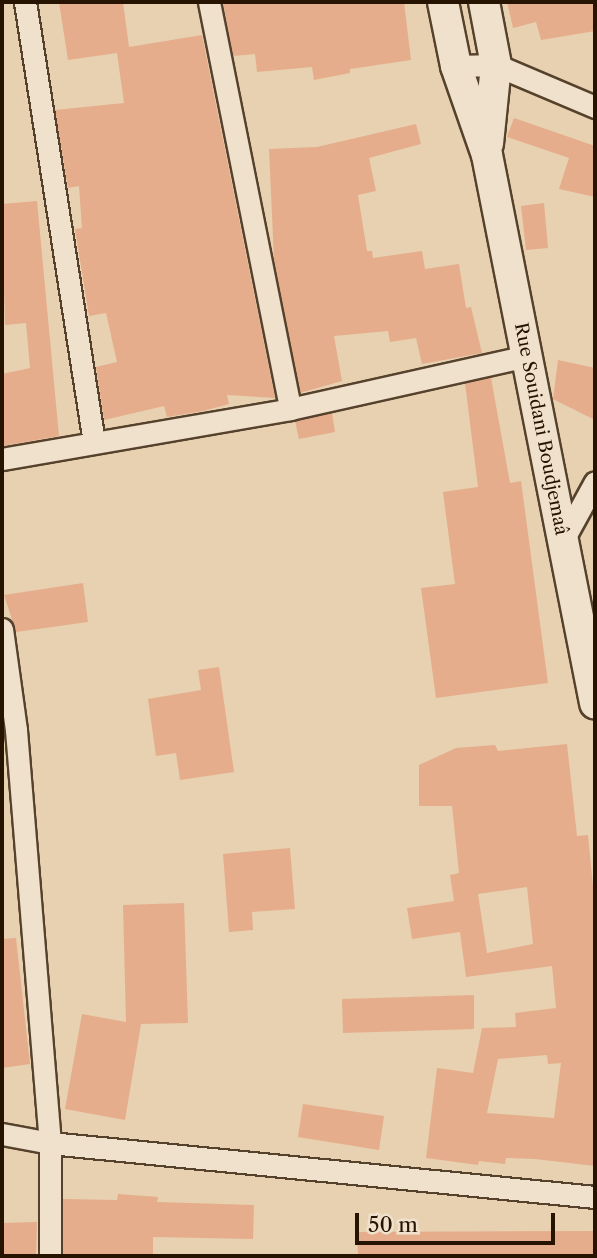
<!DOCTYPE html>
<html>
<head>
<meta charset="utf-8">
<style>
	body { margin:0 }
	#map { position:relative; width:597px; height:1258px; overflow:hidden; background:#e7d1b0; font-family:"Libre Caslon Text",serif }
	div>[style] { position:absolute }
	.building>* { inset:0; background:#e5ad8c }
	.roads { filter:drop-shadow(2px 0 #56422c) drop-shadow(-2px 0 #56422c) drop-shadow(0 2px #56422c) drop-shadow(0 -2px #56422c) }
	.minor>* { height:21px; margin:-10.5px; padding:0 10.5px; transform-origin:10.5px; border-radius:10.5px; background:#efe1cc }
	.secondary>* { height:30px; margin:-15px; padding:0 15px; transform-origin:15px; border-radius:15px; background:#efe1cc }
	span { translate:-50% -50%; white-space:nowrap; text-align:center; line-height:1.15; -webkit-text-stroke:5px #efe1cc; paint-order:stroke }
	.street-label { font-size:18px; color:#261300 }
	.frame { position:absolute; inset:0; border:4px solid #261300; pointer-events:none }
	.scale { position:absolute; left:355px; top:1213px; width:200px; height:32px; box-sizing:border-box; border:4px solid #261300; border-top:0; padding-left:9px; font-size:21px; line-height:24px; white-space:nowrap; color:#261300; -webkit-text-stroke:5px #efe1cc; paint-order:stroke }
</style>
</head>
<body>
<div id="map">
	<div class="building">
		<i style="clip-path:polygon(59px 2px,123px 2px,129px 47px,202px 35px,275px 398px,227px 395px,229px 404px,203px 411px,167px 417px,164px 406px,104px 420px,96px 367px,117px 362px,106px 313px,89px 316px,75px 229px,82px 228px,79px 186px,68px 188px,55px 110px,124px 103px,117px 53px,68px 60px)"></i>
		<i style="clip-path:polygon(223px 2px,404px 2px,411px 60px,350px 69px,350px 73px,314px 80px,312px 67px,257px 72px,255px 54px,233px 56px)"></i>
		<i style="clip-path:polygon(507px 2px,595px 2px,595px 31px,541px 40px,536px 22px,513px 28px)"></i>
		<i style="clip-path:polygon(514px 118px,595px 146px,595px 197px,559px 189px,569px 158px,507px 137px)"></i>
		<i style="clip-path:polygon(416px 124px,421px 144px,369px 158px,376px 191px,358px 195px,367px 251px,372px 251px,373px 258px,422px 251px,425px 269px,459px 264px,466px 308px,471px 307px,482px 353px,422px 364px,416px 338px,390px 342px,388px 331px,334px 336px,342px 381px,300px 393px,274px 259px,269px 149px,317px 147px)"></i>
		<i style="clip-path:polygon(37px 201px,59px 436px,2px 446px,2px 374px,30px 368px,26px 323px,5px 325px,2px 204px)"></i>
		<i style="clip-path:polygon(544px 203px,548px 248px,526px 250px,521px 206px)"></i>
		<i style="clip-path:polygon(558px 360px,595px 368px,595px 420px,553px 399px)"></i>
		<i style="clip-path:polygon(491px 378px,510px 483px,521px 481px,548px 683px,436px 698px,421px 588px,455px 584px,443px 492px,478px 487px,465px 383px)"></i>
		<i style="clip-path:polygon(332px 413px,335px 432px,299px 439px,295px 421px)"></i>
		<i style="clip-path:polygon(83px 583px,88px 622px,16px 632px,4px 595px)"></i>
		<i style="clip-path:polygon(219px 667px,234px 772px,180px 780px,176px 753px,156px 756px,148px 699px,201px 690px,198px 670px)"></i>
		<i style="clip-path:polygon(evenodd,567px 744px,577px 836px,588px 835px,595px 907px,595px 1166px,535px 1159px,506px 1158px,505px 1164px,479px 1161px,478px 1165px,426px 1158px,437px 1068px,473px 1073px,482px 1028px,516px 1027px,515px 1013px,556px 1008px,552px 966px,466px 977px,460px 932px,412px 939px,407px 908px,454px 901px,450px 875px,459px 873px,452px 806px,419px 806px,419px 765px,456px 748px,495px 745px,498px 751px,567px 744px,527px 887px,533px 944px,487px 953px,478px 894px,527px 887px,567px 744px,547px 1055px,548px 1064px,561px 1063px,554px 1118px,487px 1113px,498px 1059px,547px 1055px)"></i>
		<i style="clip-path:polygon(290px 848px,295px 909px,252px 912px,253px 930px,229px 932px,223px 854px)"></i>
		<i style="clip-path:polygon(184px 903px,188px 1023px,141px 1024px,125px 1120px,65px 1109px,82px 1014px,126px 1022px,123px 905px)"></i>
		<i style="clip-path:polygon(16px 938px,30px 1064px,2px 1068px,2px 939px)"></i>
		<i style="clip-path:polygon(474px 995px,474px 1029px,343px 1033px,342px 999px)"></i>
		<i style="clip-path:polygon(303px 1104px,384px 1116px,379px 1150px,298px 1137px)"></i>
		<i style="clip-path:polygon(118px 1194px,158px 1197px,157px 1202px,254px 1205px,253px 1239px,153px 1237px,153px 1256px,63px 1254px,63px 1199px,117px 1200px)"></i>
		<i style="clip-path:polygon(37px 1222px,36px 1256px,2px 1256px,2px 1223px)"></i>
		<i style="clip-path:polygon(595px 1231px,595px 1256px,358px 1256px,357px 1232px)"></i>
	</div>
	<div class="roads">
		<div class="minor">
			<i style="left:25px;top:2px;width:444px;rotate:81.1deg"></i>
			<i style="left:209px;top:2px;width:415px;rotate:78.7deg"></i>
			<i style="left:456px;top:66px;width:40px;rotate:-1.4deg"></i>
			<i style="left:496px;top:65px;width:108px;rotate:23deg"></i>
			<i style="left:2px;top:459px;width:292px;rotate:-9.8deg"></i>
			<i style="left:290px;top:409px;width:244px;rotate:-12.6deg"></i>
			<i style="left:562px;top:542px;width:68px;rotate:-61.2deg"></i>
			<i style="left:2px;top:629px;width:102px;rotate:82.1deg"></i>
			<i style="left:16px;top:730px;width:414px;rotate:85.3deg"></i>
			<i style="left:50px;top:1143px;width:113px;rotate:90deg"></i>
			<i style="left:2px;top:1134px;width:49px;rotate:10.6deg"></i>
			<i style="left:50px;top:1143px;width:548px;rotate:5.66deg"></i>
		</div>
		<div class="secondary">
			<i style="left:443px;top:2px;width:65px;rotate:78.5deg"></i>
			<i style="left:456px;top:66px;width:94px;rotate:70.8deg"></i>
			<i style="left:487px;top:155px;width:559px;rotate:78.85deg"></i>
			<i style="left:484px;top:2px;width:64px;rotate:79.2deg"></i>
			<i style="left:496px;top:65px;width:79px;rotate:95.8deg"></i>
		</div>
	</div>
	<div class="street-label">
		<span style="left:541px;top:429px;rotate:79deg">Rue Souidani Boudjemaâ</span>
	</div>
	<div class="frame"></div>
	<div class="scale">50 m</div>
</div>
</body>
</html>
